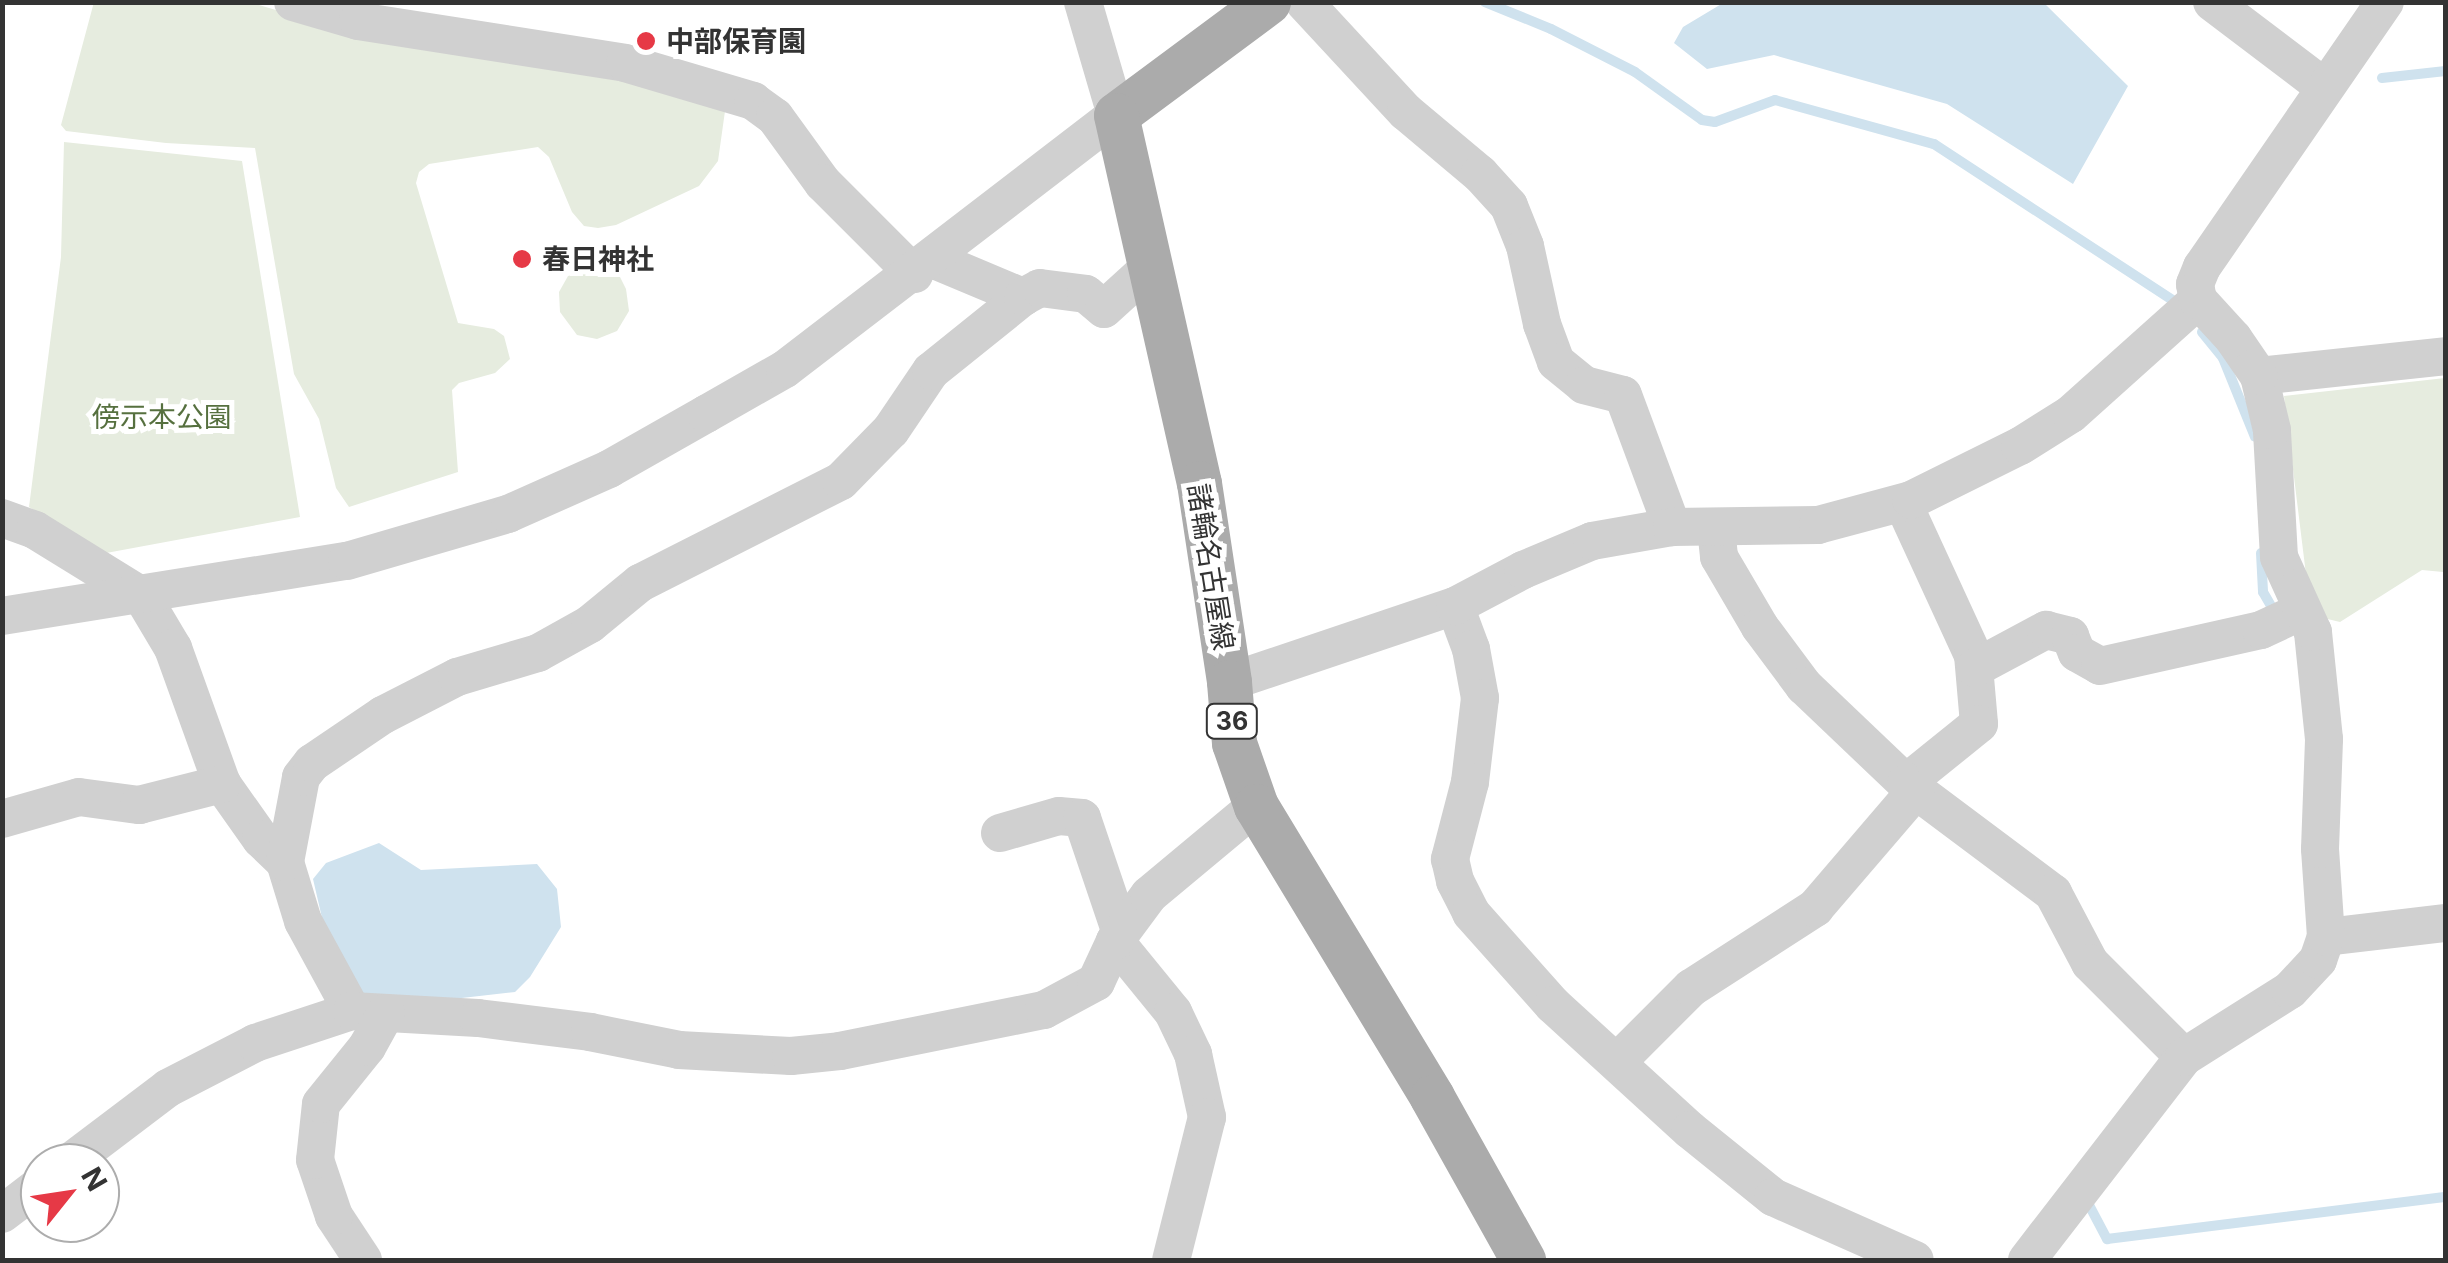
<!DOCTYPE html>
<html>
<head>
<meta charset="utf-8">
<style>
	body { margin:0 }
	#map { position:relative; width:2448px; height:1263px; overflow:hidden; background:#fff; font-family:Inter,"Noto Sans JP",sans-serif }
	div>[style] { position:absolute }
	.green>* { inset:0; background:#e6ecdf }
	.water>* { inset:0; background:#cfe2ee }
	.stream>* { height:10px; margin:-5px; padding:0 5px; transform-origin:5px; border-radius:5px; background:#cfe2ee }
	.minor>* { height:38px; margin:-19px; padding:0 19px; transform-origin:19px; border-radius:19px; background:#d0d0d0 }
	.major>* { height:45px; margin:-22.5px; padding:0 22.5px; transform-origin:22.5px; border-radius:22.5px; background:#ababab }
	.dots>* { width:28px; height:28px; translate:-50% -50%; box-sizing:border-box; border:5px solid #fff; border-radius:50% }
	span { translate:-50% -50%; white-space:nowrap; text-align:center; line-height:1.15; -webkit-text-stroke:10px #fff; paint-order:stroke }
	.shield-label span { padding:2px 8px; background:#fff; border:2px solid; border-radius:8px; -webkit-text-stroke-width:0 }
	.shield-label { font-size:25px; color:#333; font-weight:700 }
	.poi-label { font-size:28px; color:#333; font-weight:700 }
	.left { translate:0 -50%; text-align:left }
	.park-label { font-size:28px; color:#56703f }
	.street-label { font-size:28px; color:#333 }
	.frame { position:absolute; inset:0; border:5px solid #333; pointer-events:none }
	.north { position:absolute; left:20px; top:1143px; width:100px; height:100px; box-sizing:border-box; background:#fff; border:2px solid #adadad; border-radius:50%; rotate:60deg; font-size:28px; font-weight:700; line-height:40px; text-align:center; color:#333 }
	.north::after { content:''; display:block; margin:auto; width:35px; height:45px; background:#e63946; clip-path:polygon(50% 0,100% 100%,50% 72%,0 100%) }
</style>
</head>
<body>
<div id="map">
	<div class="green">
		<i style="clip-path:polygon(94px 2px,252px 3px,343px 30px,607px 70px,726px 104px,718px 161px,699px 186px,616px 225px,598px 228px,584px 226px,572px 212px,549px 157px,538px 147px,429px 164px,419px 172px,416px 183px,458px 323px,494px 329px,504px 336px,510px 359px,495px 373px,459px 383px,452px 390px,458px 472px,349px 507px,336px 488px,319px 419px,294px 374px,255px 148px,166px 143px,66px 131px,61px 125px)"></i>
		<i style="clip-path:polygon(64px 142px,242px 161px,300px 517px,90px 556px,61px 526px,29px 507px,61px 257px)"></i>
		<i style="clip-path:polygon(591px 264px,614px 265px,626px 289px,629px 311px,617px 331px,597px 339px,577px 335px,560px 312px,559px 292px,568px 276px)"></i>
		<i style="clip-path:polygon(2445px 378px,2445px 604px,2443px 572px,2422px 570px,2340px 622px,2311px 615px,2284px 396px)"></i>
	</div>
	<div class="water">
		<i style="clip-path:polygon(1723px 3px,2044px 3px,2128px 86px,2073px 184px,1947px 104px,1774px 55px,1707px 69px,1674px 43px,1683px 27px)"></i>
		<i style="clip-path:polygon(379px 843px,421px 870px,537px 864px,557px 889px,561px 927px,530px 977px,515px 992px,453px 999px,379px 998px,358px 992px,329px 948px,313px 879px,326px 863px)"></i>
	</div>
	<div class="stream">
		<i style="left:1485px;top:2px;width:71px;rotate:22.2deg"></i>
		<i style="left:1551px;top:29px;width:94px;rotate:27.1deg"></i>
		<i style="left:1635px;top:72px;width:82px;rotate:35.6deg"></i>
		<i style="left:1702px;top:120px;width:13px;rotate:9deg"></i>
		<i style="left:1715px;top:122px;width:64px;rotate:-20.1deg"></i>
		<i style="left:1775px;top:100px;width:165px;rotate:15.5deg"></i>
		<i style="left:1934px;top:144px;width:285px;rotate:33.2deg"></i>
		<i style="left:2382px;top:78px;width:64px;rotate:-6.2deg"></i>
		<i style="left:2202px;top:332px;width:33px;rotate:51deg"></i>
		<i style="left:2223px;top:358px;width:85px;rotate:67.9deg"></i>
		<i style="left:2261px;top:553px;width:39px;rotate:87deg"></i>
		<i style="left:2263px;top:592px;width:24px;rotate:60deg"></i>
		<i style="left:2088px;top:1203px;width:41px;rotate:62.2deg"></i>
		<i style="left:2107px;top:1239px;width:342px;rotate:-7.1deg"></i>
	</div>
	<div class="minor">
		<i style="left:293px;top:2px;width:68px;rotate:16.3deg"></i>
		<i style="left:358px;top:21px;width:270px;rotate:8.9deg"></i>
		<i style="left:625px;top:63px;width:134px;rotate:16.5deg"></i>
		<i style="left:753px;top:101px;width:27px;rotate:36deg"></i>
		<i style="left:775px;top:117px;width:82px;rotate:54deg"></i>
		<i style="left:823px;top:183px;width:129px;rotate:45deg"></i>
		<i style="left:1304px;top:2px;width:150px;rotate:47.2deg"></i>
		<i style="left:1406px;top:112px;width:97px;rotate:40deg"></i>
		<i style="left:1480px;top:174px;width:43px;rotate:47.8deg"></i>
		<i style="left:1509px;top:206px;width:43px;rotate:68.2deg"></i>
		<i style="left:1525px;top:246px;width:80px;rotate:77.7deg"></i>
		<i style="left:1542px;top:324px;width:40px;rotate:69.8deg"></i>
		<i style="left:1556px;top:362px;width:36px;rotate:39deg"></i>
		<i style="left:1584px;top:385px;width:40px;rotate:14.4deg"></i>
		<i style="left:1623px;top:395px;width:141px;rotate:69.6deg"></i>
		<i style="left:2212px;top:2px;width:141px;rotate:37.2deg"></i>
		<i style="left:932px;top:259px;width:99px;rotate:22.7deg"></i>
		<i style="left:2259px;top:376px;width:188px;rotate:-6.1deg"></i>
		<i style="left:1903px;top:503px;width:167px;rotate:65.3deg"></i>
		<i style="left:1973px;top:655px;width:69px;rotate:85deg"></i>
		<i style="left:1979px;top:724px;width:94px;rotate:141.1deg"></i>
		<i style="left:2px;top:518px;width:35px;rotate:20deg"></i>
		<i style="left:35px;top:530px;width:126px;rotate:31.7deg"></i>
		<i style="left:142px;top:596px;width:61px;rotate:59.2deg"></i>
		<i style="left:173px;top:648px;width:145px;rotate:70.2deg"></i>
		<i style="left:222px;top:784px;width:67px;rotate:54.7deg"></i>
		<i style="left:261px;top:839px;width:33px;rotate:44deg"></i>
		<i style="left:1716px;top:528px;width:29px;rotate:84deg"></i>
		<i style="left:1719px;top:557px;width:81px;rotate:59.6deg"></i>
		<i style="left:1760px;top:627px;width:74px;rotate:53.3deg"></i>
		<i style="left:1804px;top:686px;width:141px;rotate:43.6deg"></i>
		<i style="left:1906px;top:783px;width:184px;rotate:36.8deg"></i>
		<i style="left:2053px;top:893px;width:79px;rotate:62.1deg"></i>
		<i style="left:2090px;top:963px;width:133px;rotate:45deg"></i>
		<i style="left:1455px;top:606px;width:46px;rotate:69.6deg"></i>
		<i style="left:1471px;top:649px;width:50px;rotate:79.6deg"></i>
		<i style="left:1480px;top:698px;width:85px;rotate:96.8deg"></i>
		<i style="left:1470px;top:782px;width:80px;rotate:104.6deg"></i>
		<i style="left:1450px;top:859px;width:23px;rotate:77deg"></i>
		<i style="left:1455px;top:881px;width:36px;rotate:63deg"></i>
		<i style="left:1471px;top:913px;width:123px;rotate:48.3deg"></i>
		<i style="left:1553px;top:1005px;width:185px;rotate:42.4deg"></i>
		<i style="left:1690px;top:1130px;width:107px;rotate:38.9deg"></i>
		<i style="left:1773px;top:1197px;width:155px;rotate:23.9deg"></i>
		<i style="left:2px;top:616px;width:349px;rotate:-9.1deg"></i>
		<i style="left:347px;top:561px;width:168px;rotate:-16.3deg"></i>
		<i style="left:508px;top:514px;width:111px;rotate:-24deg"></i>
		<i style="left:609px;top:469px;width:112px;rotate:-29.6deg"></i>
		<i style="left:706px;top:414px;width:91px;rotate:-29.7deg"></i>
		<i style="left:785px;top:369px;width:417px;rotate:-37.5deg"></i>
		<i style="left:1116px;top:115px;width:118px;rotate:-106.3deg"></i>
		<i style="left:1975px;top:668px;width:81px;rotate:-28.2deg"></i>
		<i style="left:2046px;top:630px;width:25px;rotate:14deg"></i>
		<i style="left:2070px;top:636px;width:18px;rotate:68deg"></i>
		<i style="left:2077px;top:653px;width:26px;rotate:29deg"></i>
		<i style="left:2100px;top:666px;width:165px;rotate:-12.6deg"></i>
		<i style="left:2261px;top:630px;width:45px;rotate:-24.9deg"></i>
		<i style="left:1229px;top:682px;width:238px;rotate:-18.6deg"></i>
		<i style="left:1455px;top:606px;width:77px;rotate:-27.9deg"></i>
		<i style="left:1523px;top:570px;width:75px;rotate:-22.8deg"></i>
		<i style="left:1592px;top:541px;width:81px;rotate:-9.9deg"></i>
		<i style="left:1672px;top:527px;width:146px;rotate:-0.8deg"></i>
		<i style="left:1818px;top:525px;width:96px;rotate:-15deg"></i>
		<i style="left:1911px;top:500px;width:122px;rotate:-26.4deg"></i>
		<i style="left:2020px;top:446px;width:60px;rotate:-32.1deg"></i>
		<i style="left:2071px;top:414px;width:171px;rotate:-41.9deg"></i>
		<i style="left:2px;top:819px;width:80px;rotate:-15.9deg"></i>
		<i style="left:79px;top:797px;width:61px;rotate:7.6deg"></i>
		<i style="left:139px;top:805px;width:86px;rotate:-14.2deg"></i>
		<i style="left:1000px;top:833px;width:61px;rotate:-16.1deg"></i>
		<i style="left:1059px;top:816px;width:23px;rotate:5deg"></i>
		<i style="left:1082px;top:818px;width:121px;rotate:71.3deg"></i>
		<i style="left:2326px;top:937px;width:121px;rotate:-6.7deg"></i>
		<i style="left:1115px;top:941px;width:92px;rotate:50.8deg"></i>
		<i style="left:1173px;top:1012px;width:47px;rotate:64.5deg"></i>
		<i style="left:1193px;top:1054px;width:65px;rotate:77.5deg"></i>
		<i style="left:1207px;top:1117px;width:147px;rotate:104.1deg"></i>
		<i style="left:352px;top:1011px;width:102px;rotate:-118.6deg"></i>
		<i style="left:303px;top:921px;width:62px;rotate:-107deg"></i>
		<i style="left:285px;top:862px;width:86px;rotate:-79.3deg"></i>
		<i style="left:301px;top:777px;width:18px;rotate:-52deg"></i>
		<i style="left:312px;top:763px;width:86px;rotate:-34.1deg"></i>
		<i style="left:383px;top:715px;width:83px;rotate:-27.2deg"></i>
		<i style="left:457px;top:677px;width:84px;rotate:-16.5deg"></i>
		<i style="left:538px;top:653px;width:60px;rotate:-29.1deg"></i>
		<i style="left:590px;top:624px;width:65px;rotate:-39.4deg"></i>
		<i style="left:640px;top:583px;width:225px;rotate:-26.9deg"></i>
		<i style="left:841px;top:481px;width:71px;rotate:-45.6deg"></i>
		<i style="left:891px;top:430px;width:71px;rotate:-55.9deg"></i>
		<i style="left:931px;top:371px;width:118px;rotate:-38.8deg"></i>
		<i style="left:1023px;top:297px;width:19px;rotate:-28deg"></i>
		<i style="left:1040px;top:288px;width:46px;rotate:7.4deg"></i>
		<i style="left:1086px;top:294px;width:23px;rotate:40deg"></i>
		<i style="left:1104px;top:309px;width:61px;rotate:-42.3deg"></i>
		<i style="left:1617px;top:1062px;width:105px;rotate:-45deg"></i>
		<i style="left:1691px;top:988px;width:148px;rotate:-32.8deg"></i>
		<i style="left:1815px;top:908px;width:155px;rotate:-49.4deg"></i>
		<i style="left:69px;top:1163px;width:124px;rotate:-37.1deg"></i>
		<i style="left:168px;top:1088px;width:98px;rotate:-27.3deg"></i>
		<i style="left:255px;top:1043px;width:102px;rotate:-18.3deg"></i>
		<i style="left:352px;top:1011px;width:126px;rotate:3.2deg"></i>
		<i style="left:478px;top:1018px;width:113px;rotate:7.1deg"></i>
		<i style="left:590px;top:1032px;width:91px;rotate:11.4deg"></i>
		<i style="left:679px;top:1050px;width:112px;rotate:3.1deg"></i>
		<i style="left:791px;top:1056px;width:49px;rotate:-5.8deg"></i>
		<i style="left:840px;top:1051px;width:208px;rotate:-11.4deg"></i>
		<i style="left:1044px;top:1010px;width:59px;rotate:-28.3deg"></i>
		<i style="left:1096px;top:982px;width:45px;rotate:-65.1deg"></i>
		<i style="left:1115px;top:941px;width:57px;rotate:-53.5deg"></i>
		<i style="left:1149px;top:895px;width:139px;rotate:-39.8deg"></i>
		<i style="left:2px;top:1214px;width:48px;rotate:-37.3deg"></i>
		<i style="left:363px;top:1260px;width:53px;rotate:-123.4deg"></i>
		<i style="left:334px;top:1216px;width:59px;rotate:-108.7deg"></i>
		<i style="left:315px;top:1160px;width:56px;rotate:-83.9deg"></i>
		<i style="left:321px;top:1104px;width:73px;rotate:-51.1deg"></i>
		<i style="left:367px;top:1047px;width:39px;rotate:-61deg"></i>
		<i style="left:2027px;top:1260px;width:257px;rotate:-52.3deg"></i>
		<i style="left:2184px;top:1057px;width:125px;rotate:-32.3deg"></i>
		<i style="left:2290px;top:990px;width:41px;rotate:-47deg"></i>
		<i style="left:2318px;top:960px;width:24px;rotate:-71deg"></i>
		<i style="left:2326px;top:937px;width:88px;rotate:-93.9deg"></i>
		<i style="left:2320px;top:849px;width:110px;rotate:-87.9deg"></i>
		<i style="left:2324px;top:739px;width:108px;rotate:-95.9deg"></i>
		<i style="left:2313px;top:632px;width:82px;rotate:-114.4deg"></i>
		<i style="left:2279px;top:557px;width:127px;rotate:-93.2deg"></i>
		<i style="left:2272px;top:430px;width:56px;rotate:-103.5deg"></i>
		<i style="left:2259px;top:376px;width:46px;rotate:-124.4deg"></i>
		<i style="left:2233px;top:338px;width:52px;rotate:-132.6deg"></i>
		<i style="left:2198px;top:300px;width:16px;rotate:-101deg"></i>
		<i style="left:2195px;top:284px;width:18px;rotate:-68deg"></i>
		<i style="left:2202px;top:267px;width:322px;rotate:-55.4deg"></i>
	</div>
	<div class="major">
		<i style="left:1268px;top:2px;width:189px;rotate:143.4deg"></i>
		<i style="left:1116px;top:115px;width:377px;rotate:77.3deg"></i>
		<i style="left:1199px;top:483px;width:201px;rotate:81.4deg"></i>
		<i style="left:1229px;top:682px;width:61px;rotate:85.3deg"></i>
		<i style="left:1234px;top:743px;width:67px;rotate:70.8deg"></i>
		<i style="left:1256px;top:806px;width:340px;rotate:58.8deg"></i>
		<i style="left:1432px;top:1097px;width:187px;rotate:60.8deg"></i>
	</div>
	<div class="dots">
		<i style="left:646px;top:41px;background:#e63946"></i>
		<i style="left:522px;top:259px;background:#e63946"></i>
	</div>
	<div class="shield-label">
		<span style="left:1232px;top:721px">36</span>
	</div>
	<div class="poi-label">
		<span class="left" style="left:666px;top:41px">中部保育園</span>
		<span class="left" style="left:542px;top:259px">春日神社</span>
	</div>
	<div class="park-label">
		<span style="left:162px;top:417px">傍示本公園</span>
	</div>
	<div class="street-label">
		<span style="left:1211px;top:567px;rotate:81deg">諸輪名古屋線</span>
	</div>
	<div class="frame"></div>
	<div class="north">N</div>
</div>
</body>
</html>
